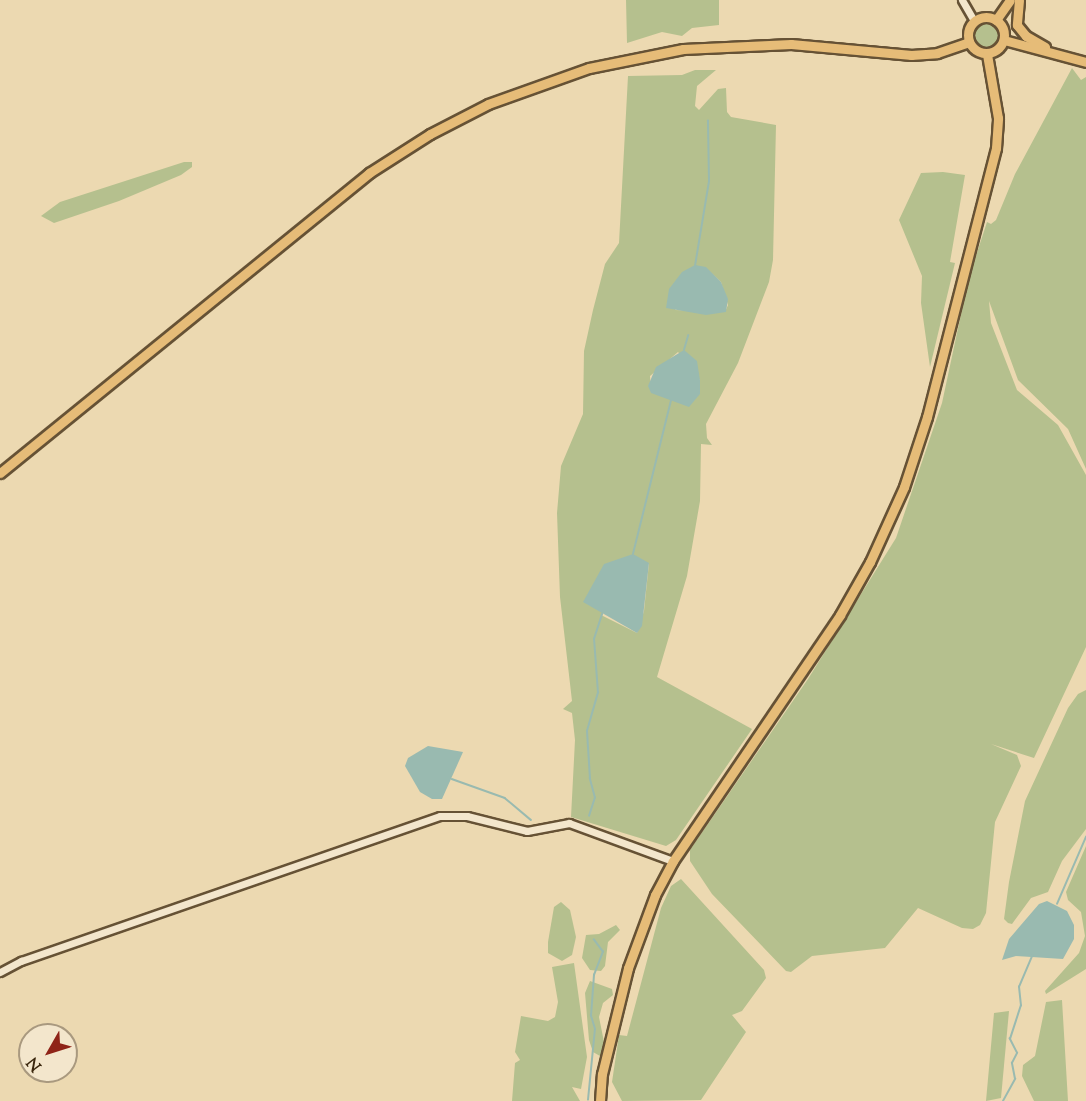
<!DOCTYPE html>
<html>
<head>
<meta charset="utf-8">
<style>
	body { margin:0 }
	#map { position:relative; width:1086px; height:1101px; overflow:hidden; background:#ecd9b1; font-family:"Sorts Mill Goudy",serif }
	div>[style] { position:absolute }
	.green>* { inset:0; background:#b5c08e }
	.round { border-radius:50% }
	.water>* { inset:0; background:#99bab0 }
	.stream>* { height:1.5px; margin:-0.75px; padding:0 0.75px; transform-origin:0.75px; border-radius:0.75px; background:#99bab0 }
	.roads { filter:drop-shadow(2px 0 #665235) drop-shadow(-2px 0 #665235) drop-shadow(0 2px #665235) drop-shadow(0 -2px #665235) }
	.minor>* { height:7px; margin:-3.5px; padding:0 3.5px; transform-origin:3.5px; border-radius:3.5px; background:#f3e6cc }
	.major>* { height:9px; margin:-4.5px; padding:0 4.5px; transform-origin:4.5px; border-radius:4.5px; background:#e6bc78 }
	.major>.ring { margin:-4.5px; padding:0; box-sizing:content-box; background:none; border:9px solid #e6bc78; border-radius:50% }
	span { translate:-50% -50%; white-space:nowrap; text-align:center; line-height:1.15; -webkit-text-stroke:4.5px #f3e6cc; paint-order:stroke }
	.north { position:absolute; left:18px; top:1023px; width:60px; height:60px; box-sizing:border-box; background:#f3e6cc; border:2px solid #a9997f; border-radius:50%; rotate:231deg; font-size:16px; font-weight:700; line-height:24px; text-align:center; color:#39250c }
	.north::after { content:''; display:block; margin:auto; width:21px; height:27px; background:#8f2418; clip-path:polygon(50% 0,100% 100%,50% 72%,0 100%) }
</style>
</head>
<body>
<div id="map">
	<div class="green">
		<i style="clip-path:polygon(626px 0,719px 0,719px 25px,692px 28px,682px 36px,662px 32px,627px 43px)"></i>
		<i class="round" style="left:973px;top:22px;width:26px;height:26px"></i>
		<i style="clip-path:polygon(1072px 68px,1081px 80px,1086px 77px,1086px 469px,1068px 429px,1018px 380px,989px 301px,991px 323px,1017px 390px,1058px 425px,1086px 475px,1086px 647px,1034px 758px,991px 744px,1017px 755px,1021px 766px,995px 822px,986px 913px,980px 925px,973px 929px,962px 928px,918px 908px,885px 948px,812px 956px,791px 972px,786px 971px,712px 894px,690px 861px,690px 850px,808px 679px,896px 538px,942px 403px,969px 277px,987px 222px,991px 224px,996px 220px,1015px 174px)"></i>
		<i style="clip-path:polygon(evenodd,695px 70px,716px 70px,697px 86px,695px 106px,699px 110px,718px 89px,726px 88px,727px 112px,731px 117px,776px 125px,773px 260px,769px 282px,738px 363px,706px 424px,707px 438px,712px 445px,701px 444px,700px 501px,687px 576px,657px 677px,752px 729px,676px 840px,666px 846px,571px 817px,575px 740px,572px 713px,563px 709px,572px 701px,560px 597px,557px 513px,561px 466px,583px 414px,584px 351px,593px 310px,605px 264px,619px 243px,628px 76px,682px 75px,695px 70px,706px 268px,721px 282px,728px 305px,725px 312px,675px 310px,706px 268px,695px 70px,678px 352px,700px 380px,700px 394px,651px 393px,650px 376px,678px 352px,695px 70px,649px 563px,644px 611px,637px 633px,601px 615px,649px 563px)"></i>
		<i style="clip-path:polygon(184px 162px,192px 162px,192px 167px,181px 175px,119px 201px,54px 223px,41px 216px,60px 202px)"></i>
		<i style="clip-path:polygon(943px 172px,965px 175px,950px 262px,955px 263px,930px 367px,921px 303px,922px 276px,899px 220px,921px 173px)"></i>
		<i style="clip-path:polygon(1086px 690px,1086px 829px,1062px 861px,1048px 892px,1031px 898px,1012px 924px,1008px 923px,1004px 919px,1009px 882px,1025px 801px,1068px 708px,1078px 694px)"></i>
		<i style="clip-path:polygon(1086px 846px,1086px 969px,1046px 994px,1045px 991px,1079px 953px,1085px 936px,1081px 912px,1068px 900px,1066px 892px)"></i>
		<i style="clip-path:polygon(681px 879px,764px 970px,766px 978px,742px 1011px,732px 1015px,746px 1032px,701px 1100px,622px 1101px,612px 1082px,619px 1035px,627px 1036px,661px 908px,671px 886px)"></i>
		<i style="clip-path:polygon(561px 902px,570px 910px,576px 937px,572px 955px,562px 961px,548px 953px,548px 942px,554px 907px)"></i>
		<i style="clip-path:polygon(616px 925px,620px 930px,608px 942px,605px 966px,601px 971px,590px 970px,582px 958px,586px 935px,599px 934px)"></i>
		<i style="clip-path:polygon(574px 963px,587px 1057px,581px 1089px,572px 1087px,580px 1101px,512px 1101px,515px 1063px,520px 1060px,515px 1052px,521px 1016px,548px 1021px,555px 1017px,558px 1002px,552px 967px)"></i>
		<i style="clip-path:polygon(590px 981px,612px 989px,613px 995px,603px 1003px,599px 1017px,605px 1047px,600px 1056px,593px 1052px,589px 1040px,585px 993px)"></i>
		<i style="clip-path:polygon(1062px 1000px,1068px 1101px,1034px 1101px,1022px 1076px,1023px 1065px,1035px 1056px,1046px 1002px)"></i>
		<i style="clip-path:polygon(1009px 1011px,1001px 1098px,986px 1101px,994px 1013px)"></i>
	</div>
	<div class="water">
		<i style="clip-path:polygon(695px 265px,706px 267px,721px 282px,728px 299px,726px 312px,706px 315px,666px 308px,669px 289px,682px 272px)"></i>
		<i style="clip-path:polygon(684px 350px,697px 361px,700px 380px,700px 394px,689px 407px,651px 393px,648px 386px,656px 367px)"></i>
		<i style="clip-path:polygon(633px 554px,649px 563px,642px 626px,637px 633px,583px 602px,604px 564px)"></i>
		<i style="clip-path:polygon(428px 746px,463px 752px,442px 799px,432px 799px,420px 792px,405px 766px,408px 758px)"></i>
		<i style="clip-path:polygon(1047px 901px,1067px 911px,1074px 925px,1074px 939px,1063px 959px,1016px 956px,1002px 960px,1009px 939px,1039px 904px)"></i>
	</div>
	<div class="stream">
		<i style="left:695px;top:266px;width:86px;rotate:-80.6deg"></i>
		<i style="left:709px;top:181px;width:60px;rotate:-91deg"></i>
		<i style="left:684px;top:350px;width:15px;rotate:-74deg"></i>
		<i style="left:633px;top:554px;width:158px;rotate:-76.1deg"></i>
		<i style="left:452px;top:779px;width:56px;rotate:19.7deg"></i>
		<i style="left:505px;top:798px;width:34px;rotate:40deg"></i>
		<i style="left:589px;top:816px;width:19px;rotate:-72deg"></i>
		<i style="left:595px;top:798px;width:20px;rotate:-105deg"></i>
		<i style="left:590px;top:779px;width:48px;rotate:-93.6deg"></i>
		<i style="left:587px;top:731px;width:40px;rotate:-74deg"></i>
		<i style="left:598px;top:693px;width:54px;rotate:-94.2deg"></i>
		<i style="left:594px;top:639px;width:26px;rotate:-72deg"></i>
		<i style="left:1057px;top:904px;width:73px;rotate:-66.6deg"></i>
		<i style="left:588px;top:1100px;width:71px;rotate:-84.4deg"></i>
		<i style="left:595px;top:1029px;width:14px;rotate:-107deg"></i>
		<i style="left:591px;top:1016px;width:41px;rotate:-85.8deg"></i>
		<i style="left:594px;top:975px;width:25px;rotate:-69deg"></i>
		<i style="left:603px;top:952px;width:15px;rotate:-127deg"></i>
		<i style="left:1003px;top:1101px;width:25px;rotate:-61deg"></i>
		<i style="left:1015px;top:1079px;width:16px;rotate:-101deg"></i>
		<i style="left:1012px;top:1063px;width:11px;rotate:-63deg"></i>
		<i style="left:1017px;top:1053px;width:16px;rotate:-117deg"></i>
		<i style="left:1010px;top:1039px;width:35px;rotate:-72deg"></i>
		<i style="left:1021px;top:1006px;width:19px;rotate:-96deg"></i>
		<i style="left:1019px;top:987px;width:34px;rotate:-67deg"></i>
	</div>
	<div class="roads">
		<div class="minor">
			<i style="left:962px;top:0;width:24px;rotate:60deg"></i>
			<i style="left:0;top:972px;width:24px;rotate:-28deg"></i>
			<i style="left:21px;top:961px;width:443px;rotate:-19.1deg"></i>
			<i style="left:440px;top:816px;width:27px"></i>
			<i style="left:467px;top:816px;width:62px;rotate:14deg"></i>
			<i style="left:527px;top:831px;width:43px;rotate:-10.8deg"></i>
			<i style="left:569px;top:823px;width:111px;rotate:20.1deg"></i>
		</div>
		<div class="major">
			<i style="left:1019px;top:0;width:25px;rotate:95deg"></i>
			<i style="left:1017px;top:25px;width:14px;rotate:51deg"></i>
			<i style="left:1026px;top:36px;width:22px;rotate:30deg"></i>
			<i class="ring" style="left:968px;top:17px;width:27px;height:27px"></i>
			<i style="left:996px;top:20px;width:24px;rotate:-55deg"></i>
			<i style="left:1004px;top:40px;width:85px;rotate:15deg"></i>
			<i style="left:0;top:473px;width:476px;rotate:-39.1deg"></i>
			<i style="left:369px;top:173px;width:72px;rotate:-32.6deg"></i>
			<i style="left:430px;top:134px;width:65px;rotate:-27.3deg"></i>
			<i style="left:488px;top:104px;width:107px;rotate:-19.6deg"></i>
			<i style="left:589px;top:68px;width:96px;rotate:-11.4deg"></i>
			<i style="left:683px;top:49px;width:108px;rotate:-2.7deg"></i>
			<i style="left:791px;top:44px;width:121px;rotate:5.2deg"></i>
			<i style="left:911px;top:55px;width:26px;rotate:-4deg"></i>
			<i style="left:937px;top:53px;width:34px;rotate:-19deg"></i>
			<i style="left:600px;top:1101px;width:27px;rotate:-86deg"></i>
			<i style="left:602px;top:1074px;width:109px;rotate:-76.2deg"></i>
			<i style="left:628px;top:968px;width:78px;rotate:-69.7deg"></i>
			<i style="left:655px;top:895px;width:38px;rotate:-62deg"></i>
			<i style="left:673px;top:861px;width:297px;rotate:-55.8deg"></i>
			<i style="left:840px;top:615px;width:61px;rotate:-60.5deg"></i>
			<i style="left:870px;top:562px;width:82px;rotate:-65.6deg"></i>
			<i style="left:904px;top:487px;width:74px;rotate:-71.8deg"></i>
			<i style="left:927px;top:417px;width:278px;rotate:-75.6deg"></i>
			<i style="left:996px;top:148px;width:30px;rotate:-86deg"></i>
			<i style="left:998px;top:118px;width:65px;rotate:-99.8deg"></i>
		</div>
	</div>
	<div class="north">N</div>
</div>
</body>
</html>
